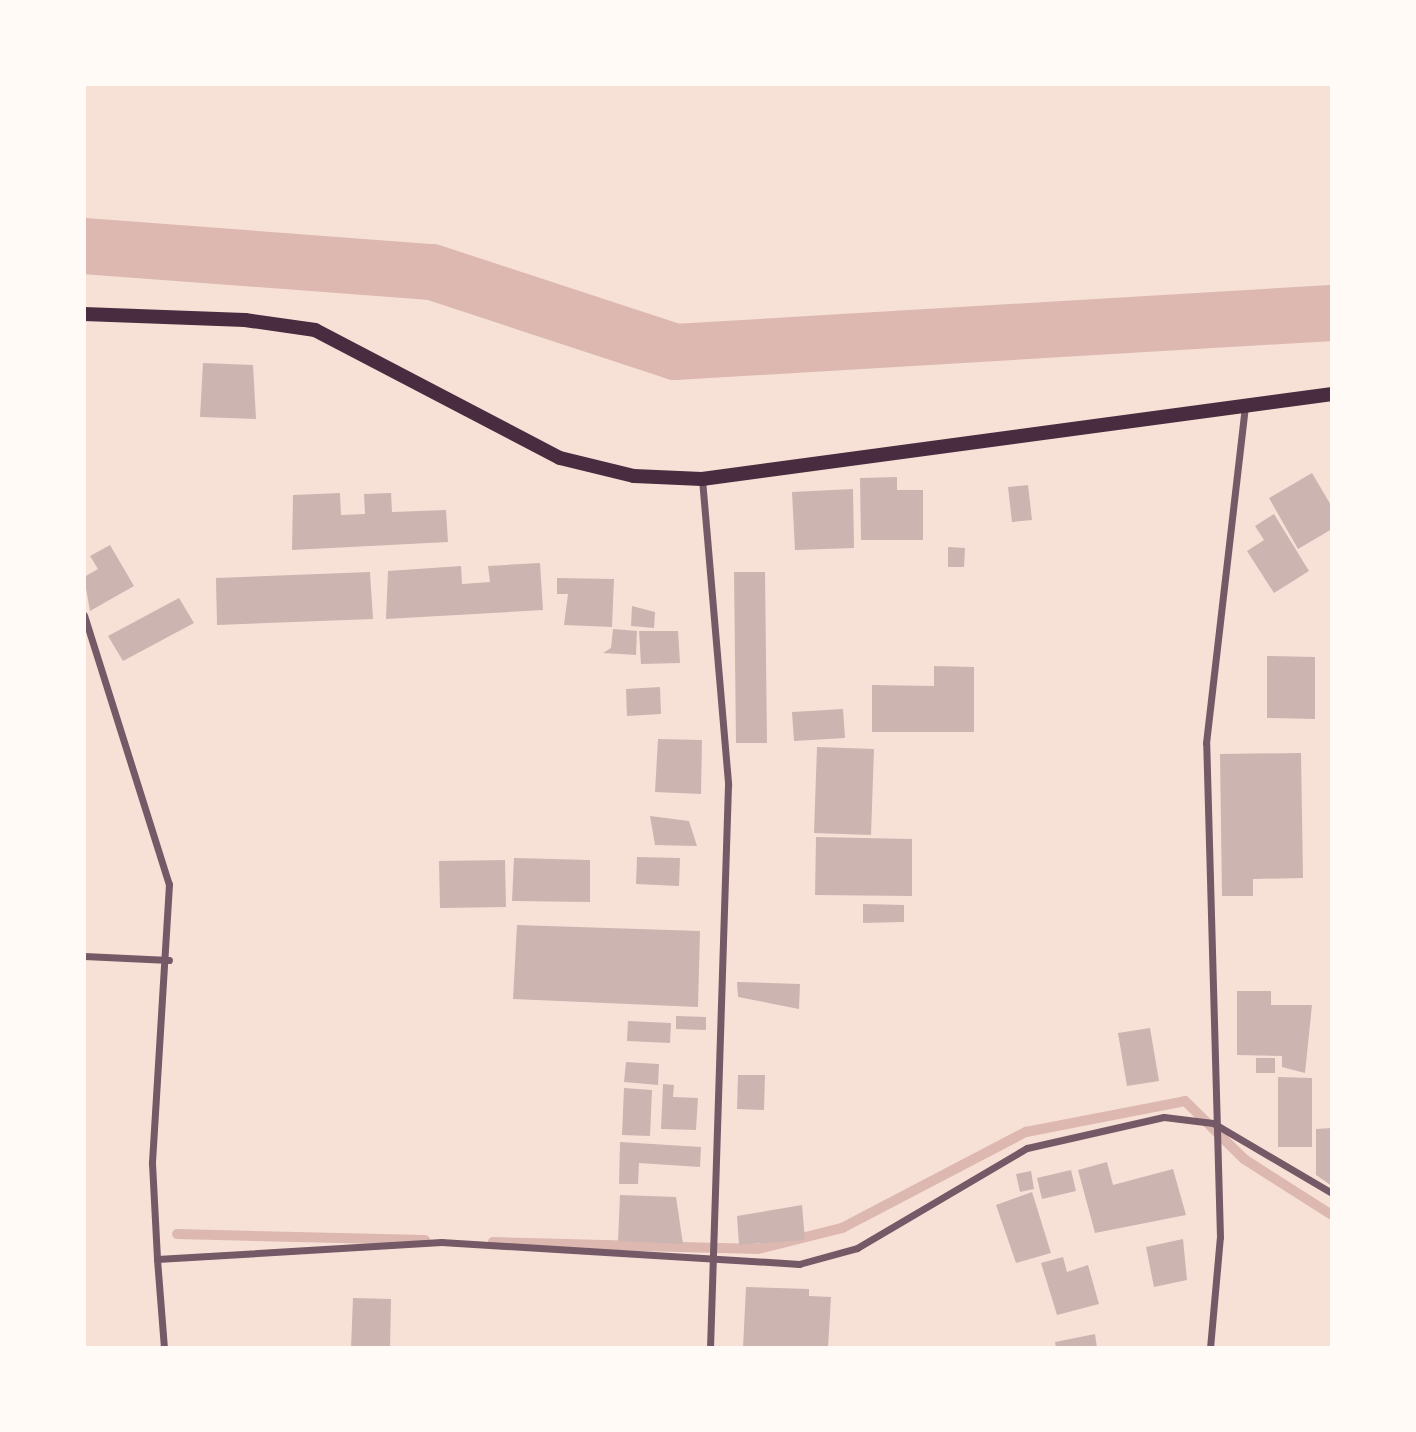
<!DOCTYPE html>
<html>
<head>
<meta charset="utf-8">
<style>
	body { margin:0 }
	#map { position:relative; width:1416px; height:1432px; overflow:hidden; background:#f7e1d7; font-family:Ubuntu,sans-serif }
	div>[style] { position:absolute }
	.stream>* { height:10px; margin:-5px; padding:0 5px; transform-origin:5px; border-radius:5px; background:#dcb8b0 }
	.river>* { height:56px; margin:-28px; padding:0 28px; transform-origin:28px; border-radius:28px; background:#dcb8b0 }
	.building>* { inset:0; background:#ccb4b1 }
	.minor>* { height:7px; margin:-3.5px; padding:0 3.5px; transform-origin:3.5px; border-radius:3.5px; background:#755966 }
	.secondary>* { height:14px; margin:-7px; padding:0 7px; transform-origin:7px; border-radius:7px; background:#4a2c40 }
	span { translate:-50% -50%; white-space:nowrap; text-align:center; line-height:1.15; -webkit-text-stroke:7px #fffaf5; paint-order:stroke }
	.frame { position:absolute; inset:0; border:86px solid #fffaf5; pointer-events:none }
</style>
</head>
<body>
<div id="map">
	<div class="stream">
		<i style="left:177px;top:1234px;width:248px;rotate:1.4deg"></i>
		<i style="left:493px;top:1242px;width:265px;rotate:1.5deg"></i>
		<i style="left:758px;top:1249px;width:87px;rotate:-14deg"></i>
		<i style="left:842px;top:1228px;width:208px;rotate:-27.6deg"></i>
		<i style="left:1026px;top:1132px;width:162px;rotate:-11deg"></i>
		<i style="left:1185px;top:1101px;width:83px;rotate:44.5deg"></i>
		<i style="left:1244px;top:1159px;width:104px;rotate:32.5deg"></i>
	</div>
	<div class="river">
		<i style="left:84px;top:246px;width:349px;rotate:4.3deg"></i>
		<i style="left:432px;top:272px;width:256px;rotate:18.2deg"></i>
		<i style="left:675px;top:352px;width:658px;rotate:-3.4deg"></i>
	</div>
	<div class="building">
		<i style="clip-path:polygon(203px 363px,253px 365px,256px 419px,200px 417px)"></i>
		<i style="clip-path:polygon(1312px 473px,1332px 507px,1332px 529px,1298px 549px,1269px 498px)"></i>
		<i style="clip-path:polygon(897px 477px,897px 490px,923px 490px,923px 540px,861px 540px,860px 478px)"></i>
		<i style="clip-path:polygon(1028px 485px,1032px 520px,1012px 522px,1008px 487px)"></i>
		<i style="clip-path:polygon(853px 489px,854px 548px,795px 550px,792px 492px)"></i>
		<i style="clip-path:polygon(340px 493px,341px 515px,365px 514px,364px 494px,391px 493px,392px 512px,446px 510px,448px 542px,292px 550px,293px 495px)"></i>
		<i style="clip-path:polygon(1274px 514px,1309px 571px,1274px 593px,1247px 551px,1264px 540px,1255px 526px)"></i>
		<i style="clip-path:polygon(110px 545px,134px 586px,90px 611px,84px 577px,98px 569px,90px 556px)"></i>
		<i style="clip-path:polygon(948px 547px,965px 548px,964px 567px,948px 567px)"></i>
		<i style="clip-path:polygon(540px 563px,543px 610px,386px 619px,388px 571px,461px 566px,462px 584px,490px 582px,488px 566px)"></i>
		<i style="clip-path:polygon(370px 572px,373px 619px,217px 625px,216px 578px)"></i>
		<i style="clip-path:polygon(734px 572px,765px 572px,767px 743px,736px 743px)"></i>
		<i style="clip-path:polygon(557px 578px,614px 579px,612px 627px,564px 625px,568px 594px,557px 594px)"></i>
		<i style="clip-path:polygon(179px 598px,194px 623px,123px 661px,108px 636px)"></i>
		<i style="clip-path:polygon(632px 606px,655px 612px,654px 628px,631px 626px)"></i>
		<i style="clip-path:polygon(613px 629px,637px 631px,636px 655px,603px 653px,611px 648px)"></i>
		<i style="clip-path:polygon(639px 631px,678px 631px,680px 663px,641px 664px)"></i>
		<i style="clip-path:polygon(1267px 656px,1315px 657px,1315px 719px,1267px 718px)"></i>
		<i style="clip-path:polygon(934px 666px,974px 667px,974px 732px,872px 732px,872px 685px,934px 686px)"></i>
		<i style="clip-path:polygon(660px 687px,661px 714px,627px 716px,626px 689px)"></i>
		<i style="clip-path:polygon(843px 709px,845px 738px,794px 741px,792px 712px)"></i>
		<i style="clip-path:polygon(658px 739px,702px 740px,701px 794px,655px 792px)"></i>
		<i style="clip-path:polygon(817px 747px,874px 749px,871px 835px,814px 833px)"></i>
		<i style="clip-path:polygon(1301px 753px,1303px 878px,1253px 879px,1253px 896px,1222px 896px,1220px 754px)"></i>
		<i style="clip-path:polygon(650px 816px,689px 821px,697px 846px,655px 845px)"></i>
		<i style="clip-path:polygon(816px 837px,912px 839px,912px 896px,815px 895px)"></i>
		<i style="clip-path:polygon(637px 857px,680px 858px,679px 886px,636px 884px)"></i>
		<i style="clip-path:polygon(514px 858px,590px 860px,590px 902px,512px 901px)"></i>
		<i style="clip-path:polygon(505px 860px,506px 907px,440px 908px,439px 861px)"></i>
		<i style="clip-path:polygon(863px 904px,904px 905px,904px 922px,863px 923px)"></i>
		<i style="clip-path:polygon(517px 925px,700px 931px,698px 1007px,513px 999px)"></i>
		<i style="clip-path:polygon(737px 982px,800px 984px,799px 1009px,738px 997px)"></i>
		<i style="clip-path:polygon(1237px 991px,1271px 991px,1271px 1005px,1312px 1005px,1305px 1073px,1282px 1067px,1282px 1056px,1237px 1055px)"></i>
		<i style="clip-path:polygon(676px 1016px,706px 1017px,706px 1030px,676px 1029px)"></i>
		<i style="clip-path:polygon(628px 1021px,671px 1023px,670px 1043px,627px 1041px)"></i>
		<i style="clip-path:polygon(1150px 1028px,1159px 1081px,1127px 1086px,1118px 1033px)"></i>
		<i style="clip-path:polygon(1256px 1058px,1275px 1058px,1275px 1073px,1256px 1073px)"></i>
		<i style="clip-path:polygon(626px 1062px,659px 1064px,658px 1085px,624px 1082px)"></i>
		<i style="clip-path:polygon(738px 1075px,765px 1075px,764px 1110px,737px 1109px)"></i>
		<i style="clip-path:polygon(1278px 1077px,1312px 1078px,1312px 1147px,1278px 1147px)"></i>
		<i style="clip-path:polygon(663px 1084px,674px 1085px,673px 1097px,698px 1098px,696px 1130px,661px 1129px)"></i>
		<i style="clip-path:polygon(624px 1088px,652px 1090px,650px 1136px,622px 1135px)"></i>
		<i style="clip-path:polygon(1332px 1128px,1332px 1186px,1316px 1175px,1316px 1129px)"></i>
		<i style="clip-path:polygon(620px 1142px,701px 1147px,700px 1167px,639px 1163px,638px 1184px,619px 1184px)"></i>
		<i style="clip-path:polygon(1107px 1162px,1113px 1185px,1173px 1169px,1186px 1215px,1095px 1233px,1078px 1170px)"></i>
		<i style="clip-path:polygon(1071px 1170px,1076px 1191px,1042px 1199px,1037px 1178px)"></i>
		<i style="clip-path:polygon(1031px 1171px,1034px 1189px,1020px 1192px,1016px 1174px)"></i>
		<i style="clip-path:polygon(1032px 1192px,1051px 1253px,1016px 1263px,996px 1205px)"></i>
		<i style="clip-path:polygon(620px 1195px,676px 1197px,683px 1244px,618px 1241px)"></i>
		<i style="clip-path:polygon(802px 1205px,805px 1240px,739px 1245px,737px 1216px)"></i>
		<i style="clip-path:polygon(1183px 1239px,1187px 1280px,1154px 1287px,1146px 1247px)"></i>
		<i style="clip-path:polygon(1063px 1257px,1067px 1272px,1088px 1265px,1099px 1304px,1057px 1315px,1041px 1263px)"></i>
		<i style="clip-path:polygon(746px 1287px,809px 1289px,809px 1296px,831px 1297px,828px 1348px,743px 1348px)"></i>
		<i style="clip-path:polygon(353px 1298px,391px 1299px,390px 1348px,351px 1348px)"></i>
		<i style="clip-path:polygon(1095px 1334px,1097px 1348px,1056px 1348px,1055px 1342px)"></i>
	</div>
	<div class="minor">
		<i style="left:702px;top:479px;width:307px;rotate:85.1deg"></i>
		<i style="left:728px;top:785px;width:563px;rotate:91.83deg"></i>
		<i style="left:84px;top:615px;width:282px;rotate:72.5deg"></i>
		<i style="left:169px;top:884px;width:280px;rotate:93.5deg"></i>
		<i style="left:152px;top:1163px;width:96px;rotate:87deg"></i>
		<i style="left:157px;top:1259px;width:285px;rotate:-3.4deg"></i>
		<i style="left:441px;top:1242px;width:359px;rotate:3.5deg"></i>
		<i style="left:799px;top:1264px;width:60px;rotate:-15.4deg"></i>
		<i style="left:857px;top:1248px;width:197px;rotate:-30.5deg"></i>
		<i style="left:1027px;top:1148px;width:140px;rotate:-12.8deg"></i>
		<i style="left:1164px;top:1117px;width:49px;rotate:7deg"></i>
		<i style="left:1213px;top:1123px;width:138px;rotate:30.5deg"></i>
		<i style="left:84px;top:956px;width:85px;rotate:2.7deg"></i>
		<i style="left:157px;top:1259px;width:89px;rotate:85.5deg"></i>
		<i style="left:1210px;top:1348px;width:111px;rotate:-84.9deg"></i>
		<i style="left:1220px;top:1237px;width:494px;rotate:-91.6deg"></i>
		<i style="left:1206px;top:743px;width:339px;rotate:-83.4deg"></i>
	</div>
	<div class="secondary">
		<i style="left:84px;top:314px;width:161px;rotate:2.1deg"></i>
		<i style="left:245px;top:320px;width:71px;rotate:8.1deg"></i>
		<i style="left:315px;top:330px;width:276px;rotate:27.6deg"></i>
		<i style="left:560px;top:458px;width:76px;rotate:13.7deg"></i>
		<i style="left:634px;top:476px;width:68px;rotate:2.5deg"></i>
		<i style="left:702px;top:479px;width:636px;rotate:-7.68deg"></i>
	</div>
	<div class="frame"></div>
</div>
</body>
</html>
